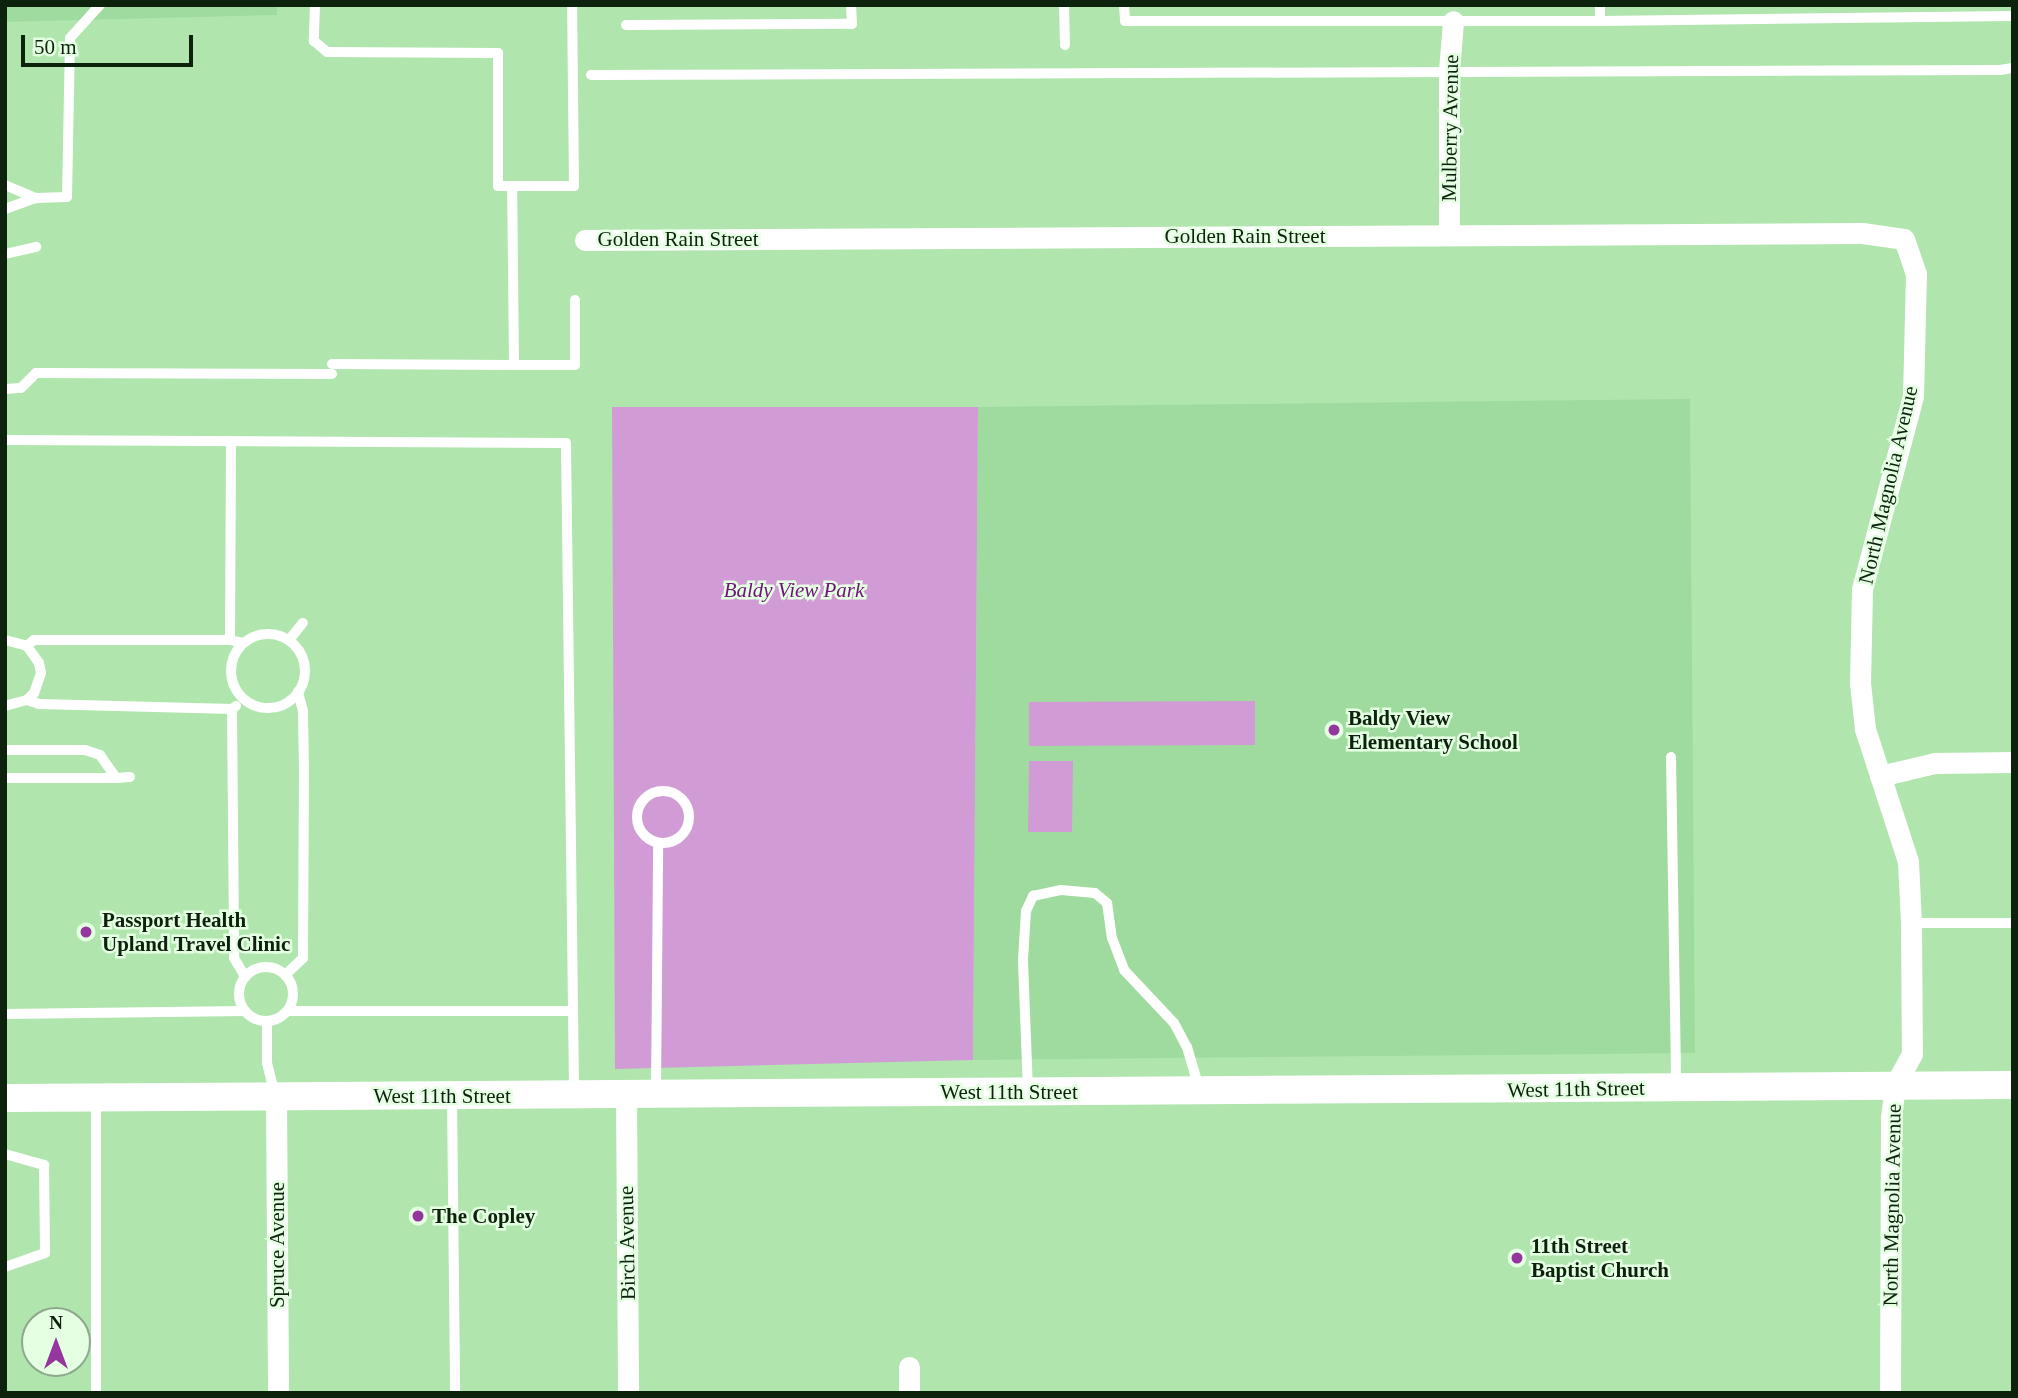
<!DOCTYPE html>
<html>
<head>
<meta charset="utf-8">
<style>
	body { margin:0 }
	#map { position:relative; width:2018px; height:1398px; overflow:hidden; background:#b0e6ae; font-family:Georgia,serif }
	div>[style] { position:absolute }
	.built>* { inset:0; background:#9fdb9e }
	.green>* { inset:0; background:#d19cd5 }
	.service>* { height:10px; margin:-5px; padding:0 5px; transform-origin:5px; border-radius:5px; background:#fff }
	.service>.ring { margin:-5px; padding:0; box-sizing:content-box; background:none; border:10px solid #fff; border-radius:50% }
	.minor>* { height:21px; margin:-10.5px; padding:0 10.5px; transform-origin:10.5px; border-radius:10.5px; background:#fff }
	.tertiary>* { height:28px; margin:-14px; padding:0 14px; transform-origin:14px; border-radius:14px; background:#fff }
	.dots>* { width:19px; height:19px; translate:-50% -50%; box-sizing:border-box; border:4px solid #e4ffe2; border-radius:50% }
	span { translate:-50% -50%; white-space:nowrap; text-align:center; line-height:1.15; -webkit-text-stroke:5px #e4ffe2; paint-order:stroke }
	.street-label { font-size:21px; color:#0d220d }
	.park-label { font-size:21px; color:#6f1478; font-style:italic }
	.poi-label { font-size:21px; color:#0d220d; font-weight:700 }
	.left { translate:0 -50%; text-align:left }
	.frame { position:absolute; inset:0; border:7px solid #0d220d; pointer-events:none }
	.north { position:absolute; left:21px; top:1307px; width:70px; height:70px; box-sizing:border-box; background:#e4ffe2; border:2px solid #8ea78d; border-radius:50%; rotate:0deg; font-size:19px; font-weight:700; line-height:28px; text-align:center; color:#0d220d }
	.north::after { content:''; display:block; margin:auto; width:24px; height:32px; background:#95359e; clip-path:polygon(50% 0,100% 100%,50% 72%,0 100%) }
	.scale { position:absolute; left:21px; top:35px; width:172px; height:32px; box-sizing:border-box; border:4px solid #0d220d; border-top:0; padding-left:9px; font-size:21px; line-height:24px; white-space:nowrap; color:#0d220d; -webkit-text-stroke:5px #e4ffe2; paint-order:stroke }
</style>
</head>
<body>
<div id="map">
	<div class="built">
		<i style="clip-path:polygon(5px 5px,277px 5px,277px 15px,5px 22px)"></i>
		<i style="clip-path:polygon(1690px 399px,1695px 1053px,973px 1060px,978px 407px)"></i>
	</div>
	<div class="green">
		<i style="clip-path:polygon(612px 407px,978px 407px,973px 1060px,615px 1069px)"></i>
		<i style="clip-path:polygon(1255px 701px,1255px 745px,1029px 746px,1029px 702px)"></i>
		<i style="clip-path:polygon(1029px 761px,1073px 761px,1072px 832px,1028px 832px)"></i>
	</div>
	<div class="service">
		<i style="left:315px;top:5px;width:36px;rotate:92deg"></i>
		<i style="left:314px;top:41px;width:17px;rotate:40deg"></i>
		<i style="left:327px;top:52px;width:171px;rotate:0.3deg"></i>
		<i style="left:498px;top:53px;width:133px;rotate:90deg"></i>
		<i style="left:498px;top:186px;width:76px"></i>
		<i style="left:574px;top:186px;width:181px;rotate:-90.6deg"></i>
		<i style="left:1064px;top:5px;width:40px;rotate:88.6deg"></i>
		<i style="left:1124px;top:5px;width:16px;rotate:86deg"></i>
		<i style="left:1125px;top:21px;width:475px"></i>
		<i style="left:1600px;top:21px;width:413px;rotate:-0.7deg"></i>
		<i style="left:1600px;top:21px;width:16px;rotate:-90deg"></i>
		<i style="left:626px;top:25px;width:226px;rotate:-0.3deg"></i>
		<i style="left:852px;top:24px;width:19px;rotate:-93deg"></i>
		<i style="left:591px;top:75px;width:1409px;rotate:-0.2deg"></i>
		<i style="left:2000px;top:70px;width:13px;rotate:-9deg"></i>
		<i style="left:5px;top:185px;width:34px;rotate:23deg"></i>
		<i style="left:5px;top:209px;width:33px;rotate:-20deg"></i>
		<i style="left:36px;top:198px;width:31px;rotate:-2deg"></i>
		<i style="left:67px;top:197px;width:159px;rotate:-88.9deg"></i>
		<i style="left:70px;top:38px;width:45px;rotate:-47.7deg"></i>
		<i style="left:5px;top:254px;width:32px;rotate:-13deg"></i>
		<i style="left:332px;top:364px;width:182px;rotate:0.3deg"></i>
		<i style="left:514px;top:365px;width:179px;rotate:-90.6deg"></i>
		<i style="left:514px;top:365px;width:61px"></i>
		<i style="left:575px;top:365px;width:65px;rotate:-90deg"></i>
		<i style="left:5px;top:389px;width:16px;rotate:-4deg"></i>
		<i style="left:21px;top:388px;width:21px;rotate:-45deg"></i>
		<i style="left:36px;top:373px;width:296px;rotate:0.2deg"></i>
		<i style="left:5px;top:440px;width:561px;rotate:0.31deg"></i>
		<i style="left:566px;top:443px;width:650px;rotate:89.29deg"></i>
		<i class="ring" style="left:231px;top:634px;width:64px;height:64px"></i>
		<i style="left:5px;top:640px;width:23px;rotate:15deg"></i>
		<i style="left:27px;top:646px;width:21px;rotate:55deg"></i>
		<i style="left:39px;top:663px;width:10px;rotate:79deg"></i>
		<i style="left:41px;top:673px;width:21px;rotate:109deg"></i>
		<i style="left:34px;top:693px;width:10px;rotate:135deg"></i>
		<i style="left:27px;top:700px;width:23px;rotate:165deg"></i>
		<i style="left:230px;top:640px;width:199px;rotate:-89.7deg"></i>
		<i style="left:289px;top:640px;width:22px;rotate:-51deg"></i>
		<i style="left:27px;top:646px;width:9px;rotate:-41deg"></i>
		<i style="left:34px;top:640px;width:196px"></i>
		<i style="left:230px;top:640px;width:13px;rotate:13deg"></i>
		<i style="left:27px;top:700px;width:13px;rotate:18deg"></i>
		<i style="left:39px;top:704px;width:193px;rotate:1.5deg"></i>
		<i style="left:232px;top:709px;width:5px;rotate:-37deg"></i>
		<i style="left:232px;top:709px;width:249px;rotate:89.5deg"></i>
		<i style="left:234px;top:958px;width:21px;rotate:59deg"></i>
		<i style="left:5px;top:750px;width:80px"></i>
		<i style="left:85px;top:750px;width:16px;rotate:18deg"></i>
		<i style="left:100px;top:755px;width:28px;rotate:55deg"></i>
		<i style="left:116px;top:778px;width:14px;rotate:-4deg"></i>
		<i style="left:1671px;top:757px;width:328px;rotate:89.1deg"></i>
		<i style="left:5px;top:778px;width:111px"></i>
		<i class="ring" style="left:637px;top:791px;width:42px;height:42px"></i>
		<i style="left:1911px;top:923px;width:102px"></i>
		<i class="ring" style="left:239px;top:967px;width:44px;height:44px"></i>
		<i style="left:285px;top:975px;width:25px;rotate:-43deg"></i>
		<i style="left:303px;top:958px;width:187px;rotate:-89.7deg"></i>
		<i style="left:304px;top:771px;width:60px;rotate:-91deg"></i>
		<i style="left:303px;top:711px;width:20px;rotate:-105deg"></i>
		<i style="left:287px;top:1011px;width:286px"></i>
		<i style="left:5px;top:1014px;width:240px;rotate:-0.7deg"></i>
		<i style="left:267px;top:1021px;width:42px;rotate:90deg"></i>
		<i style="left:267px;top:1063px;width:32px;rotate:76deg"></i>
		<i style="left:1028px;top:1091px;width:131px;rotate:-92.2deg"></i>
		<i style="left:1023px;top:960px;width:49px;rotate:-86.5deg"></i>
		<i style="left:1026px;top:911px;width:17px;rotate:-65deg"></i>
		<i style="left:1033px;top:896px;width:29px;rotate:-12deg"></i>
		<i style="left:1061px;top:890px;width:34px;rotate:5deg"></i>
		<i style="left:1095px;top:893px;width:16px;rotate:40deg"></i>
		<i style="left:1107px;top:903px;width:35px;rotate:82deg"></i>
		<i style="left:1112px;top:938px;width:34px;rotate:69deg"></i>
		<i style="left:1124px;top:970px;width:73px;rotate:46.7deg"></i>
		<i style="left:1174px;top:1023px;width:27px;rotate:62deg"></i>
		<i style="left:1187px;top:1047px;width:43px;rotate:73.7deg"></i>
		<i style="left:656px;top:1092px;width:249px;rotate:-89.5deg"></i>
		<i style="left:452px;top:1095px;width:298px;rotate:89.4deg"></i>
		<i style="left:96px;top:1099px;width:294px;rotate:90deg"></i>
		<i style="left:5px;top:1154px;width:41px;rotate:15.8deg"></i>
		<i style="left:44px;top:1165px;width:88px;rotate:89.3deg"></i>
		<i style="left:45px;top:1253px;width:42px;rotate:160.7deg"></i>
	</div>
	<div class="minor">
		<i style="left:1449px;top:235px;width:164px;rotate:-90deg"></i>
		<i style="left:1449px;top:71px;width:50px;rotate:-85.4deg"></i>
		<i style="left:585px;top:240px;width:1277px;rotate:-0.31deg"></i>
		<i style="left:1862px;top:233px;width:42px;rotate:8.1deg"></i>
		<i style="left:1904px;top:239px;width:37px;rotate:71deg"></i>
		<i style="left:1916px;top:274px;width:122px;rotate:91.4deg"></i>
		<i style="left:1913px;top:396px;width:200px;rotate:104.8deg"></i>
		<i style="left:1862px;top:589px;width:94px;rotate:91.2deg"></i>
		<i style="left:1860px;top:683px;width:46px;rotate:83.8deg"></i>
		<i style="left:1865px;top:729px;width:139px;rotate:72deg"></i>
		<i style="left:1908px;top:861px;width:62px;rotate:87.2deg"></i>
		<i style="left:1911px;top:923px;width:131px;rotate:89.6deg"></i>
		<i style="left:1912px;top:1054px;width:35px;rotate:119deg"></i>
		<i style="left:1895px;top:1085px;width:32px;rotate:97deg"></i>
		<i style="left:1891px;top:1117px;width:276px;rotate:90.2deg"></i>
		<i style="left:1880px;top:776px;width:57px;rotate:-13.3deg"></i>
		<i style="left:1935px;top:763px;width:78px;rotate:-0.7deg"></i>
		<i style="left:626px;top:1094px;width:299px;rotate:89.6deg"></i>
		<i style="left:276px;top:1097px;width:296px;rotate:89.6deg"></i>
		<i style="left:909px;top:1367px;width:26px;rotate:90deg"></i>
	</div>
	<div class="tertiary">
		<i style="left:5px;top:1098px;width:2008px;rotate:-0.37deg"></i>
	</div>
	<div class="dots">
		<i style="left:1334px;top:730px;background:#95359e"></i>
		<i style="left:86px;top:932px;background:#95359e"></i>
		<i style="left:418px;top:1216px;background:#95359e"></i>
		<i style="left:1517px;top:1258px;background:#95359e"></i>
	</div>
	<div class="street-label">
		<span style="left:1450px;top:128px;rotate:-89deg">Mulberry Avenue</span>
		<span style="left:1245px;top:236px">Golden Rain Street</span>
		<span style="left:678px;top:239px">Golden Rain Street</span>
		<span style="left:1888px;top:485px;rotate:-77deg">North Magnolia Avenue</span>
		<span style="left:1576px;top:1089px;rotate:-1deg">West 11th Street</span>
		<span style="left:1009px;top:1092px">West 11th Street</span>
		<span style="left:442px;top:1096px">West 11th Street</span>
		<span style="left:1892px;top:1205px;rotate:-89deg">North Magnolia Avenue</span>
		<span style="left:627px;top:1243px;rotate:-91deg">Birch Avenue</span>
		<span style="left:277px;top:1245px;rotate:-90deg">Spruce Avenue</span>
	</div>
	<div class="park-label">
		<span style="left:794px;top:590px">Baldy View Park</span>
	</div>
	<div class="poi-label">
		<span class="left" style="left:1348px;top:730px">Baldy View<br>Elementary School</span>
		<span class="left" style="left:102px;top:932px">Passport Health<br>Upland Travel Clinic</span>
		<span class="left" style="left:432px;top:1216px">The Copley</span>
		<span class="left" style="left:1531px;top:1258px">11th Street<br>Baptist Church</span>
	</div>
	<div class="frame"></div>
	<div class="north">N</div>
	<div class="scale">50 m</div>
</div>
</body>
</html>
